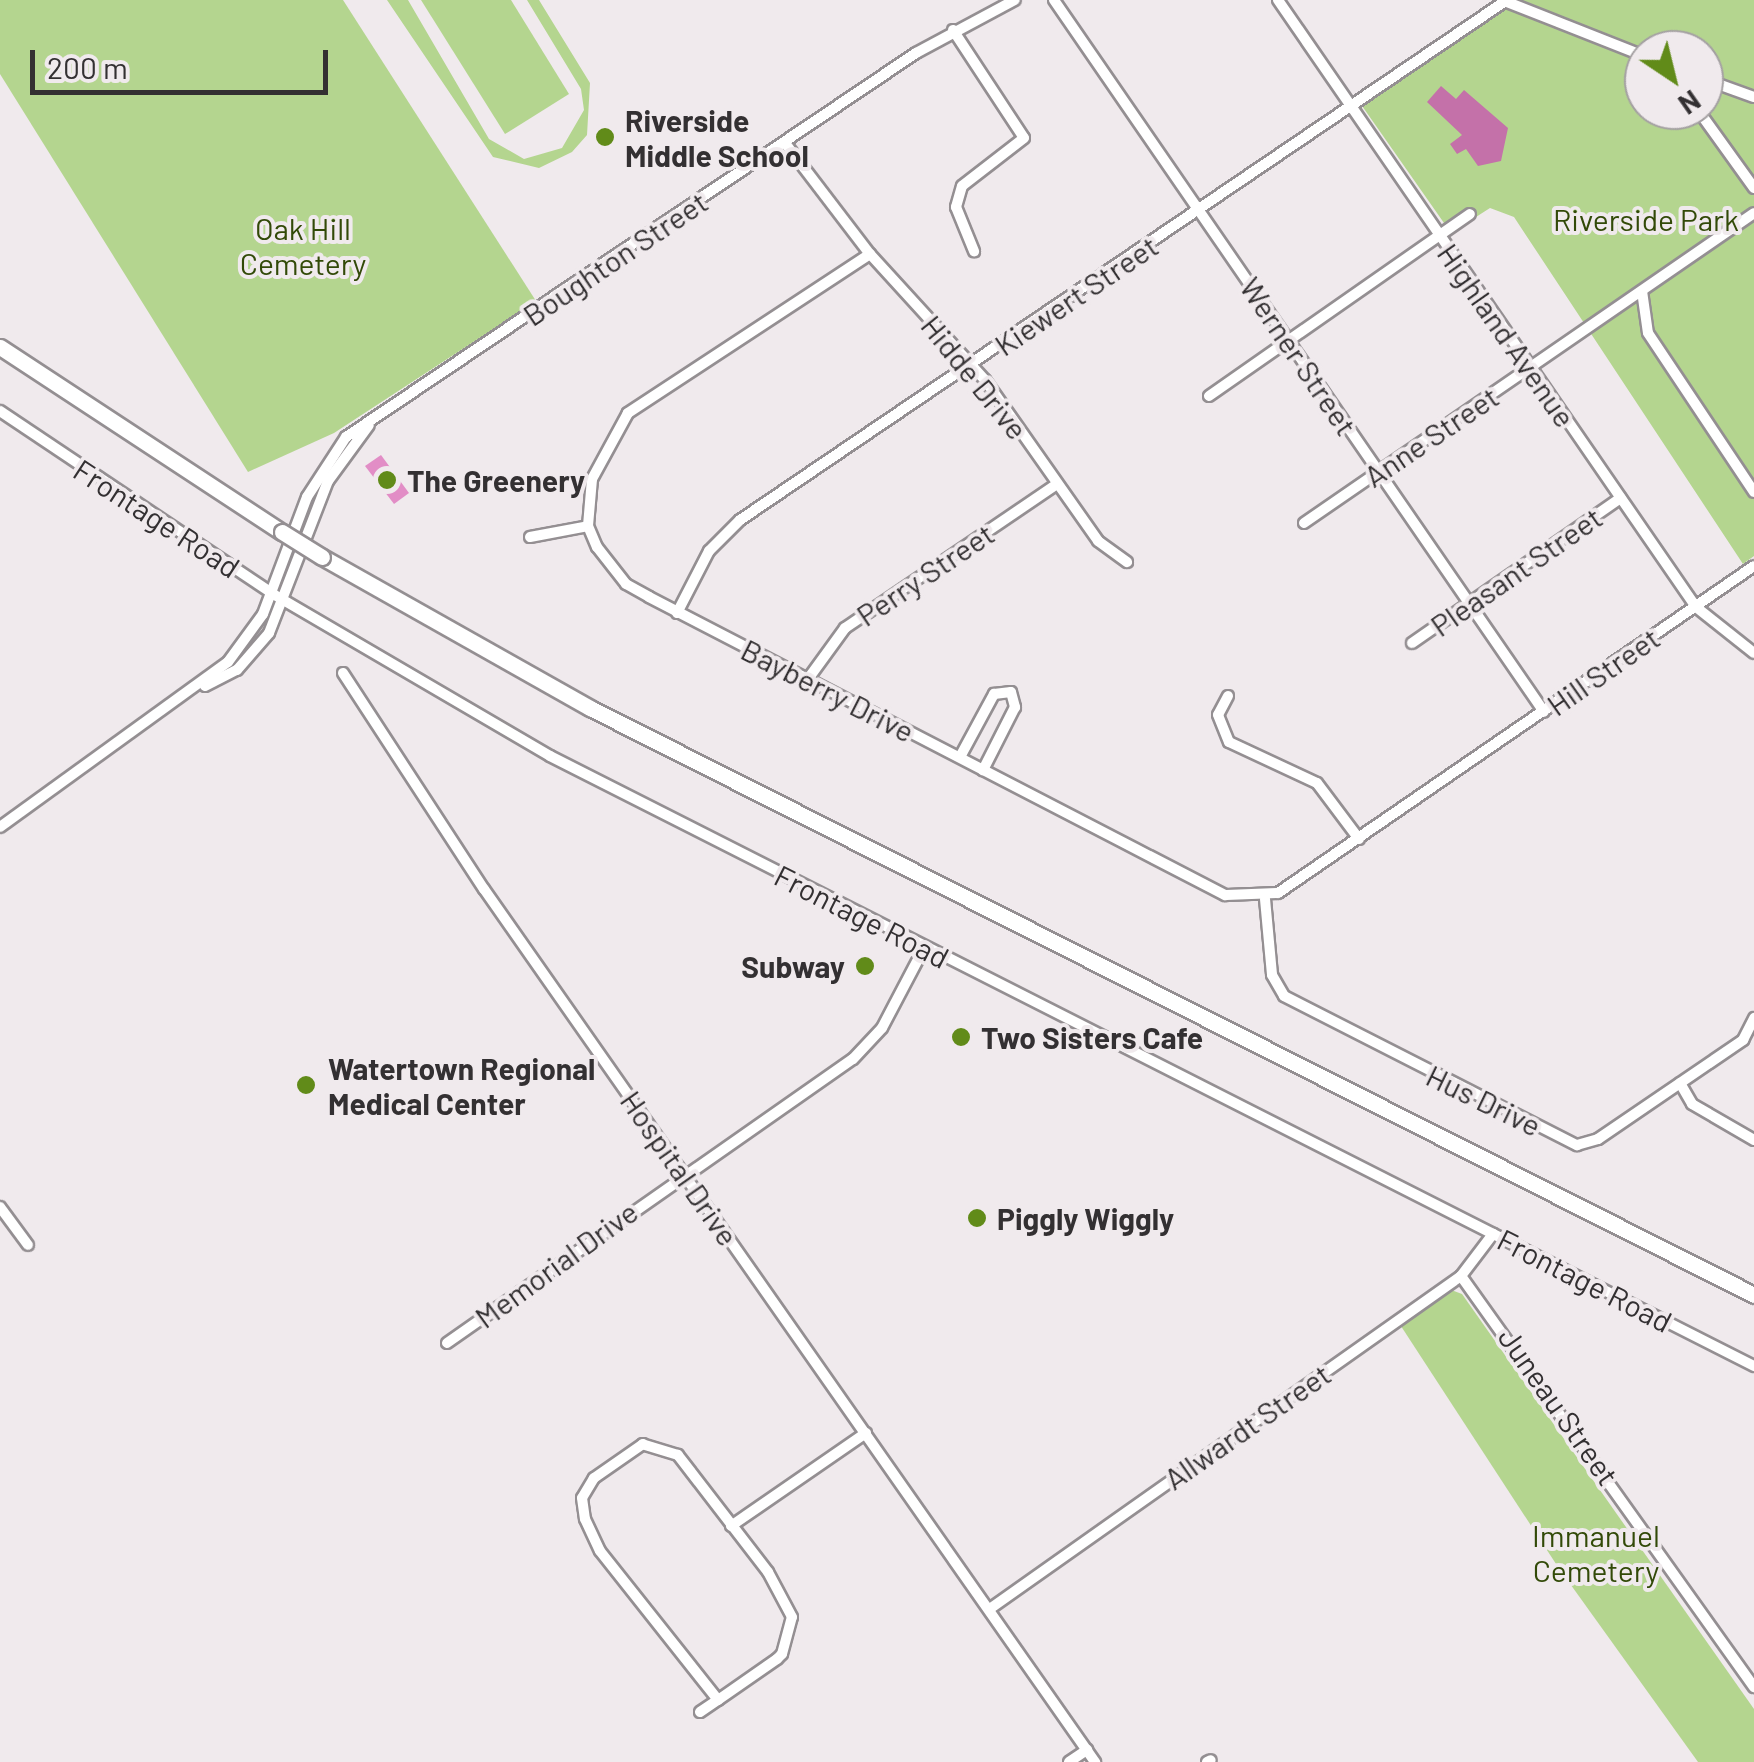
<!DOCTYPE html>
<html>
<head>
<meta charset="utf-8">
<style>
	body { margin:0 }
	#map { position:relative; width:1754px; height:1762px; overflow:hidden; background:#f0eaed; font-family:Barlow,sans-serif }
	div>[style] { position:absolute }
	.green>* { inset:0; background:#b4d58f }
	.water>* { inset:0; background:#c471a9 }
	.building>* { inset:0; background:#e28dc6 }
	.roads { filter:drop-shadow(2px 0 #948f92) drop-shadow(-2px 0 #948f92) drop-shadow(0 2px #948f92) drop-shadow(0 -2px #948f92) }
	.minor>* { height:10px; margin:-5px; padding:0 5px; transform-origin:5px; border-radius:5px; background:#fff }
	.highway>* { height:15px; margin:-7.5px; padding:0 7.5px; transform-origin:7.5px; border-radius:7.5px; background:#fff }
	.bridges { filter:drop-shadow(2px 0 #948f92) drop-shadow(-2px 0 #948f92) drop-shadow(0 2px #948f92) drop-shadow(0 -2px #948f92) }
	.highway-bridge>* { height:15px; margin:-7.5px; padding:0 7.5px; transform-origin:7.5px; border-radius:7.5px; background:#fff }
	.dots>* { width:28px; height:28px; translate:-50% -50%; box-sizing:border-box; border:5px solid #f0eaed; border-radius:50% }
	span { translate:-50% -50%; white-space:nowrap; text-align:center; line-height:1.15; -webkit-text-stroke:8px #f0eaed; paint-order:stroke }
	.poi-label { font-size:30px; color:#333032; font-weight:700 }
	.left { translate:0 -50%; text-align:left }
	.right { translate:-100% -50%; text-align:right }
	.park-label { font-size:30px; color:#324a08 }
	.street-label { font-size:30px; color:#333032 }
	.north { position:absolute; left:1624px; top:30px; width:100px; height:100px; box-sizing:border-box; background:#f0eaed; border:2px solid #a4a0a2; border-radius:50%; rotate:145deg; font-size:28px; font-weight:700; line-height:40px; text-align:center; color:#333032 }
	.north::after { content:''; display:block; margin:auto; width:35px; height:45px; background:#618b19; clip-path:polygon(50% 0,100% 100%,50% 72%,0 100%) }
	.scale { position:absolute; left:30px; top:50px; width:298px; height:45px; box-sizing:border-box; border:5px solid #333032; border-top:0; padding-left:12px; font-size:30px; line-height:35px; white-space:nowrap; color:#333032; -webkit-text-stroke:8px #f0eaed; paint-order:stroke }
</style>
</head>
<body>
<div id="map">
	<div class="green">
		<i style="clip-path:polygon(0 0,343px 0,536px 301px,334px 433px,248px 472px,0 74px)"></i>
		<i style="clip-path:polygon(387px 0,408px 0,489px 139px,524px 159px,562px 148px,584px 110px,581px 89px,527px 0,539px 0,590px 83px,587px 135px,572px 152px,539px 168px,493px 157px)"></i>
		<i style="clip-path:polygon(421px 0,511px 0,569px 94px,505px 134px)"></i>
		<i style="clip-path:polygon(evenodd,1497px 0,1754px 0,1754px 556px,1743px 564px,1514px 217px,1490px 208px,1451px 233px,1360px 103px,1497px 0,1644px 50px,1704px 50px,1704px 110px,1644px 110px,1644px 50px)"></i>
		<i style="clip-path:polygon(1446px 1288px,1462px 1294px,1754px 1709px,1754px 1762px,1698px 1762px,1558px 1567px,1397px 1320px)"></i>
	</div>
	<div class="water">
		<i style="clip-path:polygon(1441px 86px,1456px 99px,1464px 90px,1508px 128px,1501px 161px,1478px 166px,1466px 149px,1457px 154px,1450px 144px,1462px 135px,1427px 102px)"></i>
	</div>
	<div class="building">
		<i style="clip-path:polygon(381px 455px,409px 493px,394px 504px,365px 466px)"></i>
	</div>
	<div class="roads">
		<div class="minor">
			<i style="left:1054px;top:0;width:864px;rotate:55.46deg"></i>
			<i style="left:1278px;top:0;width:737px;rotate:55.45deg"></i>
			<i style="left:1696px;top:607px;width:74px;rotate:38.4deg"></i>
			<i style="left:1502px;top:0;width:153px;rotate:21.5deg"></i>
			<i style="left:953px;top:30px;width:129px;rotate:56.7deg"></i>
			<i style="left:1024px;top:138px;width:78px;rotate:142.3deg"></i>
			<i style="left:962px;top:186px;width:22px;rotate:106deg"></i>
			<i style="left:956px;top:207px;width:48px;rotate:67.8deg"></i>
			<i style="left:1704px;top:79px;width:53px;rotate:19.8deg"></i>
			<i style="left:1698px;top:110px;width:96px;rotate:54.3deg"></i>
			<i style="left:785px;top:143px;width:140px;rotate:52.6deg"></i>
			<i style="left:870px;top:254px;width:171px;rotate:47.6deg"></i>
			<i style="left:985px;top:380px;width:197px;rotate:54.9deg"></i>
			<i style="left:1098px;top:541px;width:36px;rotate:36deg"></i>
			<i style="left:870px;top:254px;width:290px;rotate:146.7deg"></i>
			<i style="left:628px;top:413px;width:75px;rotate:118.6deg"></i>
			<i style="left:592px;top:479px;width:47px;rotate:94.9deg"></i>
			<i style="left:588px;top:526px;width:23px;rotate:67deg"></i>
			<i style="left:597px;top:547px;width:47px;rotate:51.9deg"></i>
			<i style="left:626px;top:584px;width:26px;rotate:29deg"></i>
			<i style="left:649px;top:597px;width:649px;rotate:27.36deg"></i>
			<i style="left:1225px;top:895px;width:53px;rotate:-2.2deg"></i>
			<i style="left:1278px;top:893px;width:577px;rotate:-34.49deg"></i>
			<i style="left:1642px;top:291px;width:42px;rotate:81.9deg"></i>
			<i style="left:1648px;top:333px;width:191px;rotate:56.3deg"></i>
			<i style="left:1209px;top:396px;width:318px;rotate:-34.9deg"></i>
			<i style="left:0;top:411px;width:329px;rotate:33.8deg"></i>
			<i style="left:273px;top:594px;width:321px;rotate:30.3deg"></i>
			<i style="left:550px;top:756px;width:1350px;rotate:26.87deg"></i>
			<i style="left:1304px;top:523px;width:546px;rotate:-34.56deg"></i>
			<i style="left:530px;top:537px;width:59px;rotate:-10.7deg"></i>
			<i style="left:677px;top:613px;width:70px;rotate:-62.7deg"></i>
			<i style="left:709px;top:551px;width:44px;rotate:-45deg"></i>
			<i style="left:740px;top:520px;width:923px;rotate:-34.14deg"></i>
			<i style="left:1412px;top:643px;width:254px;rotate:-34.8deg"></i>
			<i style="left:343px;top:673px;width:258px;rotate:56.9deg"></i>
			<i style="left:484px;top:889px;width:1066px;rotate:55.01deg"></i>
			<i style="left:808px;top:679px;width:63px;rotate:-54deg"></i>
			<i style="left:845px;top:628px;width:256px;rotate:-34.2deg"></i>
			<i style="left:205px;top:686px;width:36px;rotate:-27deg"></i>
			<i style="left:237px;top:670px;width:49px;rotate:-49.1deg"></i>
			<i style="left:269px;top:633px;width:163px;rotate:-68.8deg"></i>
			<i style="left:328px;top:481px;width:69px;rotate:-53.8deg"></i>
			<i style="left:1228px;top:696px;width:21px;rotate:118deg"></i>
			<i style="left:1218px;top:715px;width:29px;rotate:68deg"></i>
			<i style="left:1229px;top:742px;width:97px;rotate:25deg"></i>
			<i style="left:1317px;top:783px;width:70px;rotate:53.1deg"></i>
			<i style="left:960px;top:757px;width:72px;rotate:-61.6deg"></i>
			<i style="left:994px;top:694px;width:17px;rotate:-7deg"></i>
			<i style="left:1011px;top:692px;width:16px;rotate:75deg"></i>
			<i style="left:1015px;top:707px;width:71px;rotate:116.9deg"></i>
			<i style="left:0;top:827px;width:281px;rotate:-35.9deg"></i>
			<i style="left:228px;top:662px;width:59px;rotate:-53.9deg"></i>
			<i style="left:263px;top:614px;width:125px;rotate:-69.4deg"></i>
			<i style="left:307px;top:497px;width:72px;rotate:-57deg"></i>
			<i style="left:346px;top:437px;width:687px;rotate:-33.97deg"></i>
			<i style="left:916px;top:53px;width:112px;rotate:-28.2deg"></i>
			<i style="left:1265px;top:899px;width:76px;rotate:84.7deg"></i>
			<i style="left:1272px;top:975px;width:24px;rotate:60deg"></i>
			<i style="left:1284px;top:996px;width:329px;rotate:27deg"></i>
			<i style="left:1577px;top:1145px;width:22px;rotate:-16deg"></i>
			<i style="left:1598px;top:1139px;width:176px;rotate:-34.3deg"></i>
			<i style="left:1743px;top:1040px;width:25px;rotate:-63deg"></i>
			<i style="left:1680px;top:1083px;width:24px;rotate:60deg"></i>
			<i style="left:1692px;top:1104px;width:72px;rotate:30.1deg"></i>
			<i style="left:0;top:1207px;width:47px;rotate:53.6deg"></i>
			<i style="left:1461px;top:1276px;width:505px;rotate:54.52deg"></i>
			<i style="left:447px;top:1343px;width:495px;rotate:-35deg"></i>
			<i style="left:853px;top:1059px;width:42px;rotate:-46.9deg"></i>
			<i style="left:882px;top:1028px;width:90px;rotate:-62.3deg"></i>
			<i style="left:731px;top:1526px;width:164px;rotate:-34.6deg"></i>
			<i style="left:991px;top:1608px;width:575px;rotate:-35.24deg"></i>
			<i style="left:1461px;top:1276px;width:53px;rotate:-52.7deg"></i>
			<i style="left:700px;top:1712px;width:22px;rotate:-34deg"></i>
			<i style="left:718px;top:1700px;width:72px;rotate:-34.8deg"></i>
			<i style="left:777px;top:1659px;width:7px;rotate:-45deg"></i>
			<i style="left:782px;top:1654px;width:38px;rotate:-75deg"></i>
			<i style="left:792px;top:1617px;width:51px;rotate:-118.1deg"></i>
			<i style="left:768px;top:1572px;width:148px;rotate:-127.6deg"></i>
			<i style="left:678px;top:1455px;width:37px;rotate:-163deg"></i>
			<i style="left:643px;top:1444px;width:60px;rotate:145.2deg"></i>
			<i style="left:594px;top:1478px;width:23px;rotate:121deg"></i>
			<i style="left:582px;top:1498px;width:21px;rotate:82deg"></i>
			<i style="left:585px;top:1519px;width:35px;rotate:65deg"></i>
			<i style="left:600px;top:1551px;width:190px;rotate:51.6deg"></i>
			<i style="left:1069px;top:1762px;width:22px;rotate:-34deg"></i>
			<i style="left:1207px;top:1762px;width:4px;rotate:-27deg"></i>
		</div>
		<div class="highway">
			<i style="left:0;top:347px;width:337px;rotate:33.3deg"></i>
			<i style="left:322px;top:557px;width:308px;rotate:29.4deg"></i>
			<i style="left:590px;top:708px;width:1304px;rotate:26.76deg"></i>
		</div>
	</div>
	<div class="bridges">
		<div class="highway-bridge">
			<i style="left:282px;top:532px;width:47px;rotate:32deg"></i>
		</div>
	</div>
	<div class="dots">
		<i style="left:605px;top:137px;background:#618b19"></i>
		<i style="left:387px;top:480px;background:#618b19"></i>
		<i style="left:865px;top:966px;background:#618b19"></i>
		<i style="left:961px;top:1037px;background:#618b19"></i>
		<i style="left:306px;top:1085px;background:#618b19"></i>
		<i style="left:977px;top:1218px;background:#618b19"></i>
	</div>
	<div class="poi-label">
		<span class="left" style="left:625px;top:137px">Riverside<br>Middle School</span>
		<span class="left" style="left:407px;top:480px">The Greenery</span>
		<span class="right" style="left:845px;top:966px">Subway</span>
		<span class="left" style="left:981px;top:1037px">Two Sisters Cafe</span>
		<span class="left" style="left:328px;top:1085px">Watertown Regional<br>Medical Center</span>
		<span class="left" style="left:997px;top:1218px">Piggly Wiggly</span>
	</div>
	<div class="park-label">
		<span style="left:1646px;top:219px">Riverside Park</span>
		<span style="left:303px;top:245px">Oak Hill<br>Cemetery</span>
		<span style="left:1596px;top:1552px">Immanuel<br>Cemetery</span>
	</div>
	<div class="street-label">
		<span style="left:615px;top:258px;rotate:-34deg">Boughton Street</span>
		<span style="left:1076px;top:295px;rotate:-34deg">Kiewert Street</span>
		<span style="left:1507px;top:335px;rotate:55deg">Highland Avenue</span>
		<span style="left:1299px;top:356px;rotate:56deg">Werner Street</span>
		<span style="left:975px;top:377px;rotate:51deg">Hidde Drive</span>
		<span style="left:1431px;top:436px;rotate:-34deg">Anne Street</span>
		<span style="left:157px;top:518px;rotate:33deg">Frontage Road</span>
		<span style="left:1516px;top:571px;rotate:-35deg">Pleasant Street</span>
		<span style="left:925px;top:574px;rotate:-34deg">Perry Street</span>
		<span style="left:1603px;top:671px;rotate:-35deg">Hill Street</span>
		<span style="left:828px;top:690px;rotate:27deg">Bayberry Drive</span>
		<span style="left:862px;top:916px;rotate:27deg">Frontage Road</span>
		<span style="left:1484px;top:1100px;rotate:26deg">Hus Drive</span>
		<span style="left:680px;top:1168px;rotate:55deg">Hospital Drive</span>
		<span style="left:556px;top:1264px;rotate:-36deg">Memorial Drive</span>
		<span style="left:1585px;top:1280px;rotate:27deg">Frontage Road</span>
		<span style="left:1559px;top:1406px;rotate:55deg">Juneau Street</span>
		<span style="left:1247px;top:1426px;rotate:-35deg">Allwardt Street</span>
	</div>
	<div class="north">N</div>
	<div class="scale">200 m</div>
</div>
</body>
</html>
